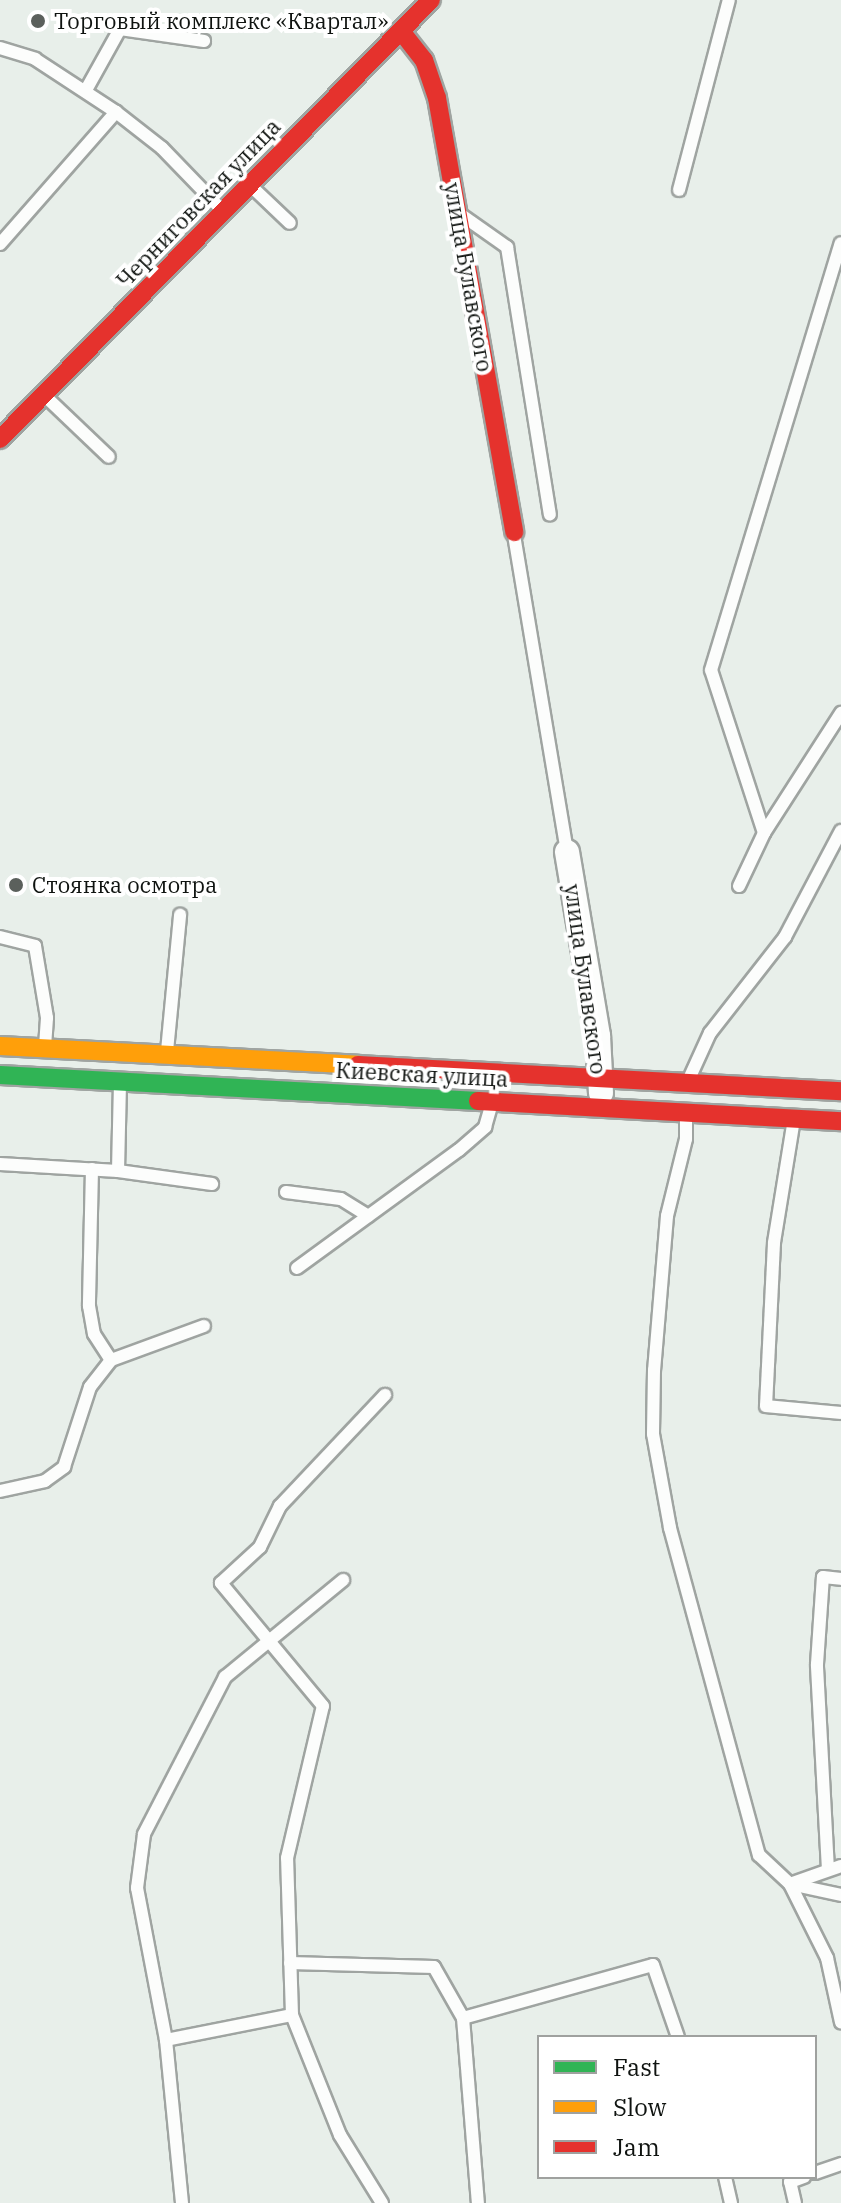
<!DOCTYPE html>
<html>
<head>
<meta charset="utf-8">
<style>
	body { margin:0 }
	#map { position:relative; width:841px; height:2203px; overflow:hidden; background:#e8efea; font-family:"IBM Plex Serif",serif }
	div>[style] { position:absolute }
	.roads { filter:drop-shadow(2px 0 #9fa4a1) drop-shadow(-2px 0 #9fa4a1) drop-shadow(0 2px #9fa4a1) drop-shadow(0 -2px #9fa4a1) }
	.lane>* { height:12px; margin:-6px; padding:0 6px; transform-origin:6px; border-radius:6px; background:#fcfdfc }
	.street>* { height:24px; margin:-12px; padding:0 12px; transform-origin:12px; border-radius:12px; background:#fcfdfc }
	.fast>* { height:18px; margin:-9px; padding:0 9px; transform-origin:9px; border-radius:9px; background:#30b455 }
	.slow>* { height:18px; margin:-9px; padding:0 9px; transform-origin:9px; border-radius:9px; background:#ff9f0a }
	.jam>* { height:18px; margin:-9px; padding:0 9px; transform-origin:9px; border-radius:9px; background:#e5322d }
	.dots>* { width:22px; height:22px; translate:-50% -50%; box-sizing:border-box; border:4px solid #fff; border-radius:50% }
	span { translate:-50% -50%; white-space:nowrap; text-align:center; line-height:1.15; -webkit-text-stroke:8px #fff; paint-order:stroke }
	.poi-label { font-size:22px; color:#0f1310 }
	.left { translate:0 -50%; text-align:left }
	.street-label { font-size:22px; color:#0f1310 }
	.legend { position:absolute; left:537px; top:2035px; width:280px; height:144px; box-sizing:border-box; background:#fff; border:2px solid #9fa19f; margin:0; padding:10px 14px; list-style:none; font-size:24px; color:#0f1310 }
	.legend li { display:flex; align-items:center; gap:16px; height:40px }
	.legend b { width:40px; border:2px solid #9fa19f }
</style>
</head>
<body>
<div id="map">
	<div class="roads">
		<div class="lane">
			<i style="left:0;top:48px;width:37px;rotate:17deg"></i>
			<i style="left:35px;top:59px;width:97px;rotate:33.2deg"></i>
			<i style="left:116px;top:112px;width:58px;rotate:38deg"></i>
			<i style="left:162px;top:148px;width:85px;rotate:46deg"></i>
			<i style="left:86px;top:90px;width:70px;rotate:-60.9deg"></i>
			<i style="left:120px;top:29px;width:85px;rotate:8.1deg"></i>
			<i style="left:252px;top:187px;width:52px;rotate:43.5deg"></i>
			<i style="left:679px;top:190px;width:196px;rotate:-75.3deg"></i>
			<i style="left:463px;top:216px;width:54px;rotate:35.2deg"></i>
			<i style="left:507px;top:247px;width:271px;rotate:80.9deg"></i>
			<i style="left:0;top:244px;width:176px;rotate:-48.7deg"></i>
			<i style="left:45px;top:396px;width:88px;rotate:43.6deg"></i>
			<i style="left:514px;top:535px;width:321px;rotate:80.5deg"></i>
			<i style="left:764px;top:833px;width:171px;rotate:-108deg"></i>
			<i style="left:711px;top:670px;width:446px;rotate:-73.1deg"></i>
			<i style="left:739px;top:886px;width:59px;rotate:-64.7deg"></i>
			<i style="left:764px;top:833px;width:143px;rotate:-57.3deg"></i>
			<i style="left:0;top:937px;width:36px;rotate:14deg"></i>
			<i style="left:35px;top:946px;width:73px;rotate:80.5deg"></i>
			<i style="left:47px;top:1018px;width:27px;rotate:94deg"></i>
			<i style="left:167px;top:1051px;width:137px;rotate:-84.5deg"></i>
			<i style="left:689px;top:1079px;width:51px;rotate:-65.5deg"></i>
			<i style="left:710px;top:1033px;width:122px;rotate:-52deg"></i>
			<i style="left:785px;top:937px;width:120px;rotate:-62.2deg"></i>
			<i style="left:686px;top:1113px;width:26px;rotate:90deg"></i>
			<i style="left:686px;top:1139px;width:79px;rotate:103.9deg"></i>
			<i style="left:667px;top:1216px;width:155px;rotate:94.8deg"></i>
			<i style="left:654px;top:1370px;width:64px;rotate:90.9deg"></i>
			<i style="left:653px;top:1434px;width:96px;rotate:79.7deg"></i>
			<i style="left:670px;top:1528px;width:339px;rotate:74.8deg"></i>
			<i style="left:759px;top:1855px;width:42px;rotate:43.1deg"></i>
			<i style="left:790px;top:1884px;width:52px;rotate:12.2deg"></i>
			<i style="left:794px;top:1119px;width:126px;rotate:99.2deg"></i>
			<i style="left:774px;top:1243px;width:163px;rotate:92.8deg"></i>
			<i style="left:766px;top:1406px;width:75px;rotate:5.3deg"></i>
			<i style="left:0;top:1164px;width:118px;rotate:3.4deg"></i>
			<i style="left:118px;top:1171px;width:95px;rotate:7.9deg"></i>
			<i style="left:92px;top:1169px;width:137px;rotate:91.3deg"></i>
			<i style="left:89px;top:1306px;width:28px;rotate:80deg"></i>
			<i style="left:94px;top:1334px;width:31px;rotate:57deg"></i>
			<i style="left:118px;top:1171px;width:87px;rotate:-88.7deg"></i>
			<i style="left:286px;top:1192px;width:55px;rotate:7.3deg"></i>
			<i style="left:341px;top:1199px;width:32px;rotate:32deg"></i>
			<i style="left:297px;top:1268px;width:200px;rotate:-36.1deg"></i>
			<i style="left:459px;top:1150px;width:35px;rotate:-41deg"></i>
			<i style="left:485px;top:1127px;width:22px;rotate:-74deg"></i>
			<i style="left:0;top:1491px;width:46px;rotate:-12.5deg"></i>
			<i style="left:45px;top:1481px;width:24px;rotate:-36deg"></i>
			<i style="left:64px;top:1467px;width:84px;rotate:-72deg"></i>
			<i style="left:90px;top:1387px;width:34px;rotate:-52deg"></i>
			<i style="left:111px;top:1360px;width:99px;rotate:-20.1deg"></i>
			<i style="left:841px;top:1866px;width:54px;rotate:160.6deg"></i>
			<i style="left:790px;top:1884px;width:83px;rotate:63.4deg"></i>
			<i style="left:827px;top:1958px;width:66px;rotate:77.7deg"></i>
			<i style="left:828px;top:1870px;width:206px;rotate:-93.1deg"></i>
			<i style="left:817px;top:1664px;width:87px;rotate:-86.1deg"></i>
			<i style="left:823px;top:1577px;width:18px;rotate:6deg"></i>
			<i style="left:290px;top:1963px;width:144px;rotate:1.6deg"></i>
			<i style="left:434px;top:1967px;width:59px;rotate:60.4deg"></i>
			<i style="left:463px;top:2018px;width:197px;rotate:-15.6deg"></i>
			<i style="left:653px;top:1965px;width:76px;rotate:70.9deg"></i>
			<i style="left:292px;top:2015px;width:129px;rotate:68.2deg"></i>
			<i style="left:340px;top:2135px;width:80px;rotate:58.3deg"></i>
			<i style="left:463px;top:2018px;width:186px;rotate:85.4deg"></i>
			<i style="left:166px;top:2040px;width:128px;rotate:-11.2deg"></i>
			<i style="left:292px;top:2015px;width:157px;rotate:-91.8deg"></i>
			<i style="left:287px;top:1858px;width:156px;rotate:-76.7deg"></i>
			<i style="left:323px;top:1706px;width:160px;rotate:-129.7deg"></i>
			<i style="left:221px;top:1583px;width:53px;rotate:-42.7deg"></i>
			<i style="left:260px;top:1547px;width:46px;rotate:-64deg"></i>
			<i style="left:280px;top:1506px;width:153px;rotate:-46.6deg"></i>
			<i style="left:815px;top:2173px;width:28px;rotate:-19deg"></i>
			<i style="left:725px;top:2177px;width:27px;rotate:77deg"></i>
			<i style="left:182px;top:2203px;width:164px;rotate:-95.6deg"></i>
			<i style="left:166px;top:2040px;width:155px;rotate:-100.8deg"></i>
			<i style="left:137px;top:1888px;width:54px;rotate:-82.6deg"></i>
			<i style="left:144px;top:1834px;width:177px;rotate:-62.7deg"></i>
			<i style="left:225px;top:1677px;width:153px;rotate:-39.4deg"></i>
			<i style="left:795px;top:2203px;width:22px;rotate:-103deg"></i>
			<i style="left:790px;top:2182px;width:15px;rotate:-20deg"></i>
		</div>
		<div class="street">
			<i style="left:567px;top:852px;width:187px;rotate:80.4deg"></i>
			<i style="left:598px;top:1036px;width:57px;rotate:87deg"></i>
		</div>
		<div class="fast">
			<i style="left:0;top:1075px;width:479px;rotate:3.1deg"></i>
		</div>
		<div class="slow">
			<i style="left:0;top:1046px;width:359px;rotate:3deg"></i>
		</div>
		<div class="jam">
			<i style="left:401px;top:31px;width:37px;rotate:52deg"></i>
			<i style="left:424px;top:60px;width:40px;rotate:71.1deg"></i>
			<i style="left:437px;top:98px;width:441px;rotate:79.9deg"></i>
			<i style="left:0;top:439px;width:615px;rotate:-45.53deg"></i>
			<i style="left:358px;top:1065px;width:484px;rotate:3.1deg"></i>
			<i style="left:478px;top:1101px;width:364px;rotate:3.2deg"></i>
		</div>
	</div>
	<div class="dots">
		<i style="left:38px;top:21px;background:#5b605c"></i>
		<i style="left:16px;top:885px;background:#5b605c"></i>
	</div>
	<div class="poi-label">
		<span class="left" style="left:54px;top:21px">Торговый комплекс «Квартал»</span>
		<span class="left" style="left:32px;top:885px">Стоянка осмотра</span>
	</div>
	<div class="street-label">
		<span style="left:198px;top:203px;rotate:-46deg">Черниговская улица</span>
		<span style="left:469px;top:277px;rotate:80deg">улица Булавского</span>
		<span style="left:586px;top:979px;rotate:82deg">улица Булавского</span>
		<span style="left:422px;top:1074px;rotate:3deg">Киевская улица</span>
	</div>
	<ul class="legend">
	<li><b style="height:10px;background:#30b455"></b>Fast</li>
	<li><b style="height:10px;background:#ff9f0a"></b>Slow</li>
	<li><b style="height:10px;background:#e5322d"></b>Jam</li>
	</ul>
</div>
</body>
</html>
